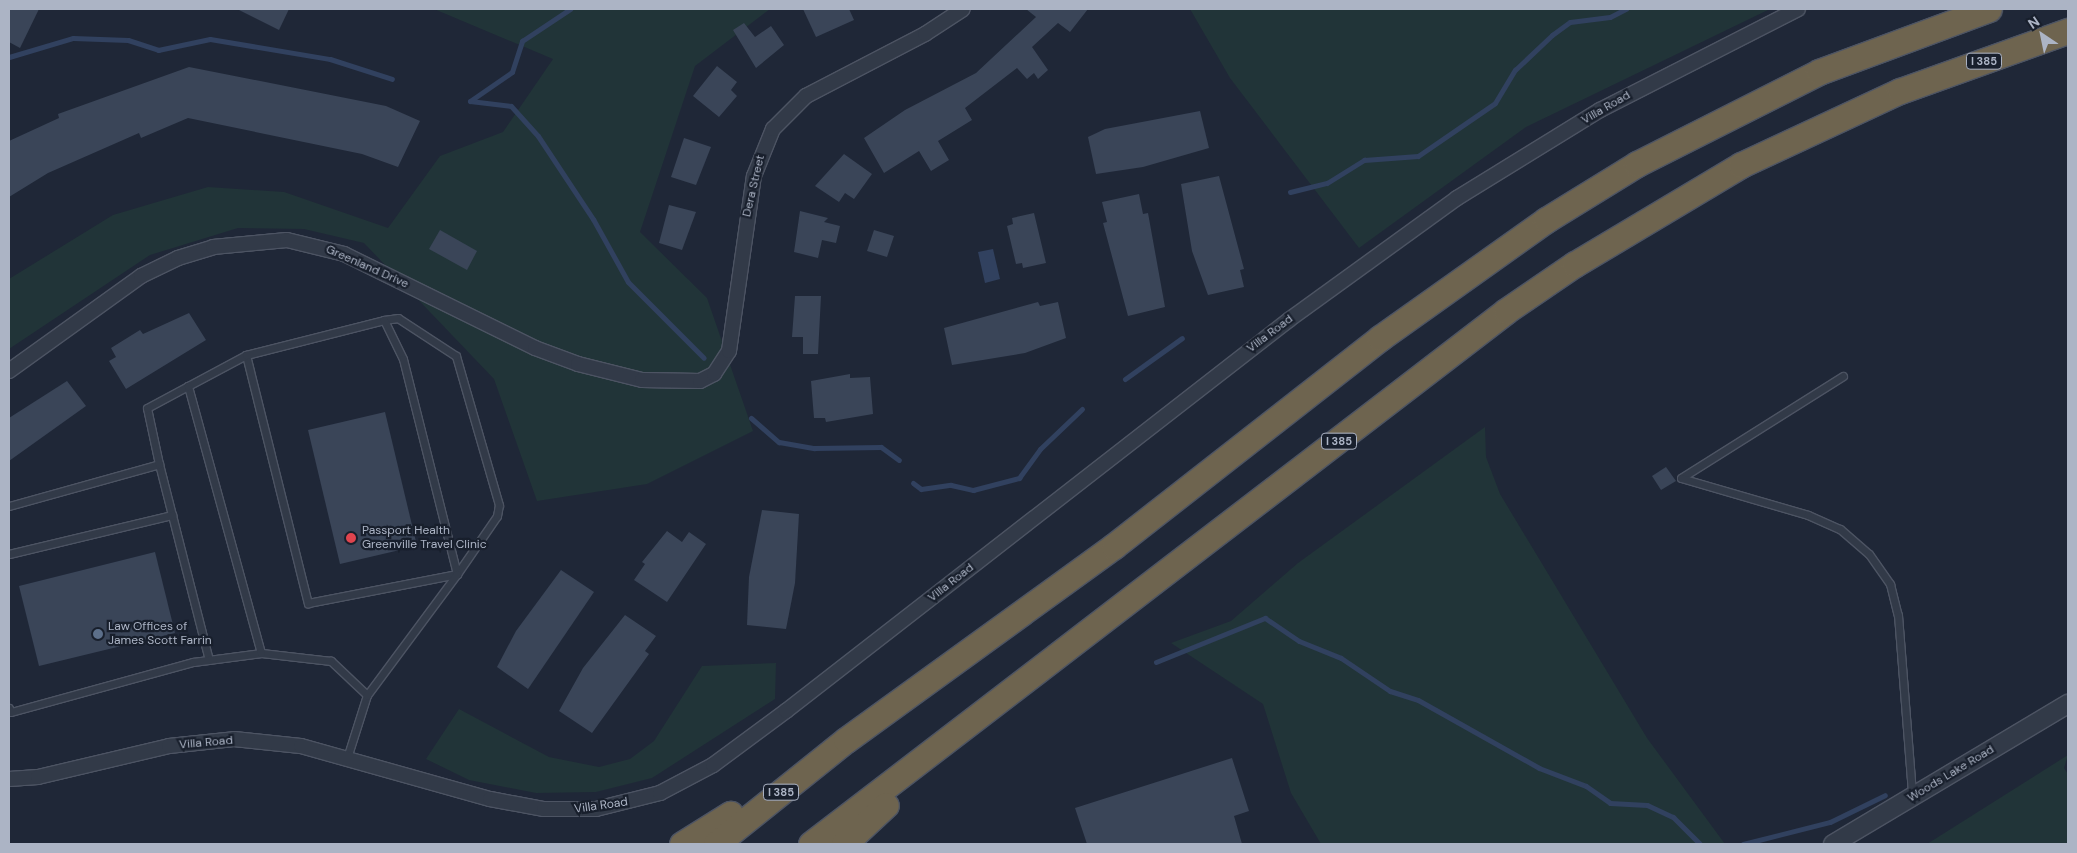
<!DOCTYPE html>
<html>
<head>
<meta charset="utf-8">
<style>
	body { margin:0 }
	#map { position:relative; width:2077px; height:853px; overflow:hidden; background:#1f2737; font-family:"DM Sans",sans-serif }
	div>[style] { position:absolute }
	.green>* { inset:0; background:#213438 }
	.water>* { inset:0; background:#31415f }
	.stream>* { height:5px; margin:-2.5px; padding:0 2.5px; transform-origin:2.5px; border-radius:2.5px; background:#31415f }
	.building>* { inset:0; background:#3a4558 }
	.roads { filter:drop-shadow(1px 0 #4d5463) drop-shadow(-1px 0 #4d5463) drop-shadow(0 1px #4d5463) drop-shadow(0 -1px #4d5463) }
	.service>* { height:7px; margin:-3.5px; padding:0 3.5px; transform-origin:3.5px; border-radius:3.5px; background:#323a48 }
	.minor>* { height:14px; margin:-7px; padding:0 7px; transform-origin:7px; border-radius:7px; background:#323a48 }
	.tertiary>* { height:18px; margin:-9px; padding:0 9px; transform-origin:9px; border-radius:9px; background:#323a48 }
	.motorway>* { height:25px; margin:-12.5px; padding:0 12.5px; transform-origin:12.5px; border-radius:12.5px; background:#6e644f }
	.dots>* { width:14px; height:14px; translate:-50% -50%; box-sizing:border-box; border:2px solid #181f2c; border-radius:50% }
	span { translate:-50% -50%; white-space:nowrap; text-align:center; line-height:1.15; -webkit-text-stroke:4.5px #181f2c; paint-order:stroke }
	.shield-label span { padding:1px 4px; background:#181f2c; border:1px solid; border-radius:4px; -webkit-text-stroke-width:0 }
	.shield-label { font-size:11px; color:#acb4c5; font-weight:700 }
	.street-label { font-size:12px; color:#acb4c5 }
	.poi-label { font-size:12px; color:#acb4c5 }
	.left { translate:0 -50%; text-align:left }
	.frame { position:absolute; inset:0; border:10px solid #acb4c5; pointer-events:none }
	.north { position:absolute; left:2017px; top:10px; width:50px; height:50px; -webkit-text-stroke:4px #181f2c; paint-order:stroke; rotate:326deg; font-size:14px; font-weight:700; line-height:20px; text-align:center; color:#acb4c5 }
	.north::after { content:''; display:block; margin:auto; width:18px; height:22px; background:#acb4c5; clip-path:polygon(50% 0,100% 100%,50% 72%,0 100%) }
</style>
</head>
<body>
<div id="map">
	<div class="green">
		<i style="clip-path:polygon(434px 9px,770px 9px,695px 66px,640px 232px,707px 298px,753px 431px,647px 484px,537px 501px,494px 379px,364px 243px,304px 229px,238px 228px,150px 255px,9px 349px,9px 279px,113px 215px,208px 187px,284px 192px,388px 228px,440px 156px,503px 132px,553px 59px)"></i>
		<i style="clip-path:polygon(1190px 9px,1770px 9px,1526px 127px,1359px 248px,1230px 78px)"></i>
		<i style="clip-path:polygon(1485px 427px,1486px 457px,1500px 494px,1647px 738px,1725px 844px,1321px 844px,1291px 793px,1263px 704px,1171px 643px,1231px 621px,1298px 563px)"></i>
		<i style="clip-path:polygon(776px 663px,775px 699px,652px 778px,596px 792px,536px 793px,469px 780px,426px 759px,459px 709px,549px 757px,599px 767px,630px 759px,654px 741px,702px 666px)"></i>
		<i style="clip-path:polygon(2068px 755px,2064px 768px,2068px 774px,2068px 844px,1927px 844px)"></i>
	</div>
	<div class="water">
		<i style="clip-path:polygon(993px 249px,1000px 279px,985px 283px,978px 252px)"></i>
	</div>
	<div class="stream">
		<i style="left:9px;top:57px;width:67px;rotate:-16.5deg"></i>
		<i style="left:73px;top:38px;width:55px;rotate:2.1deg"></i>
		<i style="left:128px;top:40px;width:32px;rotate:18deg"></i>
		<i style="left:158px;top:50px;width:53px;rotate:-11.9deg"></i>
		<i style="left:210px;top:39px;width:122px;rotate:9.5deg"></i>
		<i style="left:330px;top:59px;width:65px;rotate:17.9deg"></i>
		<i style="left:470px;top:101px;width:41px;rotate:7deg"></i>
		<i style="left:511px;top:106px;width:40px;rotate:48deg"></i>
		<i style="left:538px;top:136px;width:100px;rotate:56.5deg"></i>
		<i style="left:593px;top:219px;width:72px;rotate:60.9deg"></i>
		<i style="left:628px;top:282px;width:107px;rotate:45deg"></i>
		<i style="left:470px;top:101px;width:51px;rotate:-34.6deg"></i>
		<i style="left:512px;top:72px;width:33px;rotate:-72deg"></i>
		<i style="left:522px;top:41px;width:58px;rotate:-33.7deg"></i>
		<i style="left:1290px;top:192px;width:38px;rotate:-14deg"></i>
		<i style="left:1327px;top:183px;width:44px;rotate:-31.9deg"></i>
		<i style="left:1364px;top:160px;width:54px;rotate:-4.2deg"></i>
		<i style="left:1418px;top:156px;width:93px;rotate:-34.5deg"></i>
		<i style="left:1495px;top:103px;width:39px;rotate:-59deg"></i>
		<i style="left:1515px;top:70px;width:51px;rotate:-43.4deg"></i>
		<i style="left:1552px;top:35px;width:22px;rotate:-36deg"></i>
		<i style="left:1570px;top:22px;width:40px;rotate:-7.1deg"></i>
		<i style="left:1610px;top:17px;width:18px;rotate:-27deg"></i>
		<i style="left:1125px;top:379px;width:70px;rotate:-35.7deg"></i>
		<i style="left:751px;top:418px;width:37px;rotate:41deg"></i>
		<i style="left:779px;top:442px;width:36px;rotate:10deg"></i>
		<i style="left:814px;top:448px;width:67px;rotate:-0.9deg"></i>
		<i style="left:881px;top:447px;width:22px;rotate:36deg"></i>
		<i style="left:913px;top:483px;width:10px;rotate:37deg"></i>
		<i style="left:921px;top:489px;width:30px;rotate:-8deg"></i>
		<i style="left:951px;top:485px;width:23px;rotate:13deg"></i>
		<i style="left:973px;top:490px;width:48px;rotate:-14.6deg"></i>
		<i style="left:1019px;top:478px;width:36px;rotate:-54deg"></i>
		<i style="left:1040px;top:449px;width:58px;rotate:-43.6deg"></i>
		<i style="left:1156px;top:662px;width:118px;rotate:-22deg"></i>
		<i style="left:1265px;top:618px;width:41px;rotate:34.1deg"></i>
		<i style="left:1299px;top:641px;width:45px;rotate:22deg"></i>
		<i style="left:1341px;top:658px;width:59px;rotate:34deg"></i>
		<i style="left:1390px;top:691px;width:29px;rotate:18deg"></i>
		<i style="left:1418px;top:700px;width:139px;rotate:29.3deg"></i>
		<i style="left:1539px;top:768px;width:50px;rotate:21deg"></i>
		<i style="left:1586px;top:786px;width:29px;rotate:35deg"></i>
		<i style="left:1610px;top:803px;width:37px;rotate:3deg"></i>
		<i style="left:1647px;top:805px;width:29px;rotate:25deg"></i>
		<i style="left:1673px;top:817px;width:38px;rotate:45deg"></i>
		<i style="left:1743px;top:844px;width:90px;rotate:-14.2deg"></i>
		<i style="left:1830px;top:822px;width:61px;rotate:-26.1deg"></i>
	</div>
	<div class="building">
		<i style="clip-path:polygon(9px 9px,39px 9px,20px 48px,9px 42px)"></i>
		<i style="clip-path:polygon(237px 9px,289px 9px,279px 30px)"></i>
		<i style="clip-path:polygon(803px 9px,849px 9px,854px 20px,816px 37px)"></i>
		<i style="clip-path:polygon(1026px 9px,1088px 9px,1070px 32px,1058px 23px,1032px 47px,1048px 70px,1038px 79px,1034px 73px,1027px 79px,1017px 68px,965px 108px,972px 120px,938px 141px,949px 160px,931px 171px,919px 151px,884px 173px,864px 138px,905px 110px,976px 73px,1036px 17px)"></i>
		<i style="clip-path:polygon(744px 23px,755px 37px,771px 26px,784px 45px,756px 68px,733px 30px)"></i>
		<i style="clip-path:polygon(717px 66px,737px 82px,731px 90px,737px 96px,719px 117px,693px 96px)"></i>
		<i style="clip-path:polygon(189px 67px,386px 106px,420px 121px,398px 167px,362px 154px,188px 118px,141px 138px,139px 133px,48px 173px,9px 197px,9px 141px,59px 118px,58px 114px)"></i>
		<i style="clip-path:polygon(1200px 111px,1209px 148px,1143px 167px,1096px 174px,1088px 137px,1105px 129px)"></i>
		<i style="clip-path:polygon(684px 138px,711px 147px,696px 185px,671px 177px)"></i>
		<i style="clip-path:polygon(844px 154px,872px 174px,854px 199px,845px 193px,839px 202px,815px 186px)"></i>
		<i style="clip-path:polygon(1219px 176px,1244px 269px,1240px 270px,1244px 287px,1208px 295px,1192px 251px,1181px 184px)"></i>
		<i style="clip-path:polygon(1139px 194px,1143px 214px,1148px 213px,1165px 307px,1128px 316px,1103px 223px,1107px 222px,1102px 202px)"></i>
		<i style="clip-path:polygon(669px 205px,696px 212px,682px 250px,659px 243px)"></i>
		<i style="clip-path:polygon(800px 211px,828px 218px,824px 222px,840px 226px,836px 243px,822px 240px,818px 258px,794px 252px)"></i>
		<i style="clip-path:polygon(1034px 213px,1046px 263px,1023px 268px,1022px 263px,1016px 264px,1007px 226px,1013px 224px,1012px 218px)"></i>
		<i style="clip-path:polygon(440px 230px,477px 251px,467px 270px,429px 249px)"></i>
		<i style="clip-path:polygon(874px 230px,894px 236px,887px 257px,867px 251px)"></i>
		<i style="clip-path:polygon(795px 296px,821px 296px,818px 354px,803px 354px,803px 337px,792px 337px)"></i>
		<i style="clip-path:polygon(1038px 302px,1040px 306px,1058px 302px,1066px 338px,1025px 353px,952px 365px,944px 328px)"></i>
		<i style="clip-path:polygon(189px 313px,206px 340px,126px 389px,109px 361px,116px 357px,111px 348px,140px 330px,143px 334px)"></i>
		<i style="clip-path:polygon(850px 374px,850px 378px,870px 377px,873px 414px,826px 422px,825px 418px,814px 418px,811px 381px)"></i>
		<i style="clip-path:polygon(67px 381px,86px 406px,9px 461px,9px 418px)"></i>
		<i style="clip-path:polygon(385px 412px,417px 546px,340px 564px,308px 430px)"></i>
		<i style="clip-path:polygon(1666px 467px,1676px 481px,1661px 490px,1652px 476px)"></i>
		<i style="clip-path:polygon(762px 510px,799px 514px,795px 583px,786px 629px,747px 625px,749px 577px)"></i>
		<i style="clip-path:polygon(667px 531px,682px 542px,689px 532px,706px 544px,667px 602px,634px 580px,645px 564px,642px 562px)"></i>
		<i style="clip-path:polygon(155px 552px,175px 633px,39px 666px,19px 586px)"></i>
		<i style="clip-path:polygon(561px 570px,594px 592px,528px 689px,497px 667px,516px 631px)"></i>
		<i style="clip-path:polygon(625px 615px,656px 636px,645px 651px,649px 654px,592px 733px,559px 711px,583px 668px)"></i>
		<i style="clip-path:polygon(1232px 758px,1249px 811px,1234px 816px,1242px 844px,1087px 844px,1075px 808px)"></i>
	</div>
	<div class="roads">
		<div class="service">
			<i style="left:246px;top:355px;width:256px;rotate:76deg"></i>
			<i style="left:308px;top:603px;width:152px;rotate:-11deg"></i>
			<i style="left:457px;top:574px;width:70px;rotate:-55.4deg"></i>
			<i style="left:497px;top:516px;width:11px;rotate:-80deg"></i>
			<i style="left:499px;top:505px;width:155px;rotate:-106.1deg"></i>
			<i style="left:456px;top:356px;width:69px;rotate:-146.8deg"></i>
			<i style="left:398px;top:318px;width:14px;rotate:172deg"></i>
			<i style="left:1843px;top:376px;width:191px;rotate:147.8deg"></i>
			<i style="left:1681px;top:478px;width:132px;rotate:16.2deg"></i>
			<i style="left:1808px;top:515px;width:35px;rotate:24deg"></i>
			<i style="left:1840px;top:529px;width:38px;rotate:41deg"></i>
			<i style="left:1869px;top:554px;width:37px;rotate:55deg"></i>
			<i style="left:1890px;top:584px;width:32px;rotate:76deg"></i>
			<i style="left:1898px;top:615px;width:180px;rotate:85.5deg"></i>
			<i style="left:159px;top:464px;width:202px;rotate:75.7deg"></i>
			<i style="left:9px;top:506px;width:156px;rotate:-15.6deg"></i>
			<i style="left:159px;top:464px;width:57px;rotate:-102.1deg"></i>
			<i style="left:147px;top:408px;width:47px;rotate:-28.2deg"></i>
			<i style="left:9px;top:554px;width:168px;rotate:-13.5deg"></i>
			<i style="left:9px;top:708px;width:4px;rotate:63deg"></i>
			<i style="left:11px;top:712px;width:189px;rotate:-15.4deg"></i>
			<i style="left:193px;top:662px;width:69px;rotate:-7.5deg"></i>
			<i style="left:347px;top:758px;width:66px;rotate:-72.4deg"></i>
			<i style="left:367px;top:695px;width:50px;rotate:-136.6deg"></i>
			<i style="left:331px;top:661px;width:70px;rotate:-173.5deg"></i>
			<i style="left:261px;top:653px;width:277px;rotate:-105.3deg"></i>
			<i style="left:188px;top:386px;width:66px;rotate:-28.1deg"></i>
			<i style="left:246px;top:355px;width:142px;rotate:-14.2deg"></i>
			<i style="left:384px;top:320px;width:43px;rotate:64deg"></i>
			<i style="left:403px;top:359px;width:222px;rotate:75.9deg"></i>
			<i style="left:457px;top:574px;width:151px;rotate:126.6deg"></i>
		</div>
		<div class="minor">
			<i style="left:9px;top:371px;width:163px;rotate:-35.7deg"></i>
			<i style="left:141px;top:276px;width:41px;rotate:-25.9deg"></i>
			<i style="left:178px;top:258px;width:37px;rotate:-17deg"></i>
			<i style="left:213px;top:247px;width:74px;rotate:-5.4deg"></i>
			<i style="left:287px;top:240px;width:59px;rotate:13.8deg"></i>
			<i style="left:344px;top:254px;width:213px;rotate:26.2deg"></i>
			<i style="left:535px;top:348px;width:46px;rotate:20.4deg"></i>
			<i style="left:578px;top:364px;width:66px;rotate:14deg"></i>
			<i style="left:642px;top:380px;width:58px;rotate:1deg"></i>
			<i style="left:700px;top:381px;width:16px;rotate:-27deg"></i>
			<i style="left:714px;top:374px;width:27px;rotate:-57deg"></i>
			<i style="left:729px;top:351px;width:177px;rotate:-81.9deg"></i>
			<i style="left:754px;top:176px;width:51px;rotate:-68deg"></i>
			<i style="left:773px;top:129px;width:47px;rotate:-45deg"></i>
			<i style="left:806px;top:96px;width:134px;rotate:-27.5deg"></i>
			<i style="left:925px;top:34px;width:45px;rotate:-33.3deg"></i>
			<i style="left:9px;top:779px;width:29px;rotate:-4deg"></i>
			<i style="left:38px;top:777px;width:135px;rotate:-13.3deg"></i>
			<i style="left:169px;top:746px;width:65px;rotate:-6.1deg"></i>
			<i style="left:234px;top:739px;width:67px;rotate:6deg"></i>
			<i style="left:301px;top:746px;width:196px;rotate:15.7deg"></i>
			<i style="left:490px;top:799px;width:55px;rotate:10.5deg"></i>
			<i style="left:544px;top:809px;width:52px"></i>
			<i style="left:596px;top:809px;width:66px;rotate:-14deg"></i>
			<i style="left:660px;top:793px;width:60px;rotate:-27.8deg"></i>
			<i style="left:713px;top:765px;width:91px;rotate:-36.5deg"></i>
			<i style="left:786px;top:711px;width:638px;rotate:-37.87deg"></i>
			<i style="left:1290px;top:319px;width:206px;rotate:-35.9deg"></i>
			<i style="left:1457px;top:198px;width:168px;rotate:-31.6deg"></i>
			<i style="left:1600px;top:110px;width:222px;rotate:-27deg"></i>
		</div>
		<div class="tertiary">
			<i style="left:1833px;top:844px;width:274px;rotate:-30.8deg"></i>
		</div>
		<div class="motorway">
			<i style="left:682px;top:844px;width:57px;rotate:-32deg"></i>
			<i style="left:716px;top:844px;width:166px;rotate:-38.7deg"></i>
			<i style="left:846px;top:740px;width:331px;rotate:-35.9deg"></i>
			<i style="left:1114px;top:546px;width:338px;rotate:-38deg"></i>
			<i style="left:1380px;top:338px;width:204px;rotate:-35.4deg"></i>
			<i style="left:1546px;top:220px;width:107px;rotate:-31.6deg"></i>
			<i style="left:1637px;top:164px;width:204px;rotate:-26.8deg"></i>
			<i style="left:1819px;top:72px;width:181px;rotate:-20.3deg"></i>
			<i style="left:811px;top:844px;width:876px;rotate:-37.48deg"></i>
			<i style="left:1506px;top:311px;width:83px;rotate:-34.3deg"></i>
			<i style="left:1575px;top:264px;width:193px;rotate:-30.8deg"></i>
			<i style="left:1741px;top:165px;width:175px;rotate:-25deg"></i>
			<i style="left:1900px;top:91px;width:178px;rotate:-19.7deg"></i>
			<i style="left:844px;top:844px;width:57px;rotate:-42.9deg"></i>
		</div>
	</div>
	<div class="dots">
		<i style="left:351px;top:538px;background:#e0444e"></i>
		<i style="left:98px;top:634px;background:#5c6f8a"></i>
	</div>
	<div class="shield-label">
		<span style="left:1984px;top:61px">I 385</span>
		<span style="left:1339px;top:441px">I 385</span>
		<span style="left:781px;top:792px">I 385</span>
	</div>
	<div class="street-label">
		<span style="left:1606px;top:108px;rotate:-30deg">Villa Road</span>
		<span style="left:754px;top:186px;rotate:-77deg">Dera Street</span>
		<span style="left:367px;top:267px;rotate:24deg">Greenland Drive</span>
		<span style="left:1270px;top:334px;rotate:-37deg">Villa Road</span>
		<span style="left:951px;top:583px;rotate:-38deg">Villa Road</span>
		<span style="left:206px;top:743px;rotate:-5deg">Villa Road</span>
		<span style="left:1951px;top:774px;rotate:-31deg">Woods Lake Road</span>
		<span style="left:601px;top:806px;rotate:-8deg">Villa Road</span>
	</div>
	<div class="poi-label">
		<span class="left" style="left:362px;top:538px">Passport Health<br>Greenville Travel Clinic</span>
		<span class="left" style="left:108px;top:634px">Law Offices of<br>James Scott Farrin</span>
	</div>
	<div class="frame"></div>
	<div class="north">N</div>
</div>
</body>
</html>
